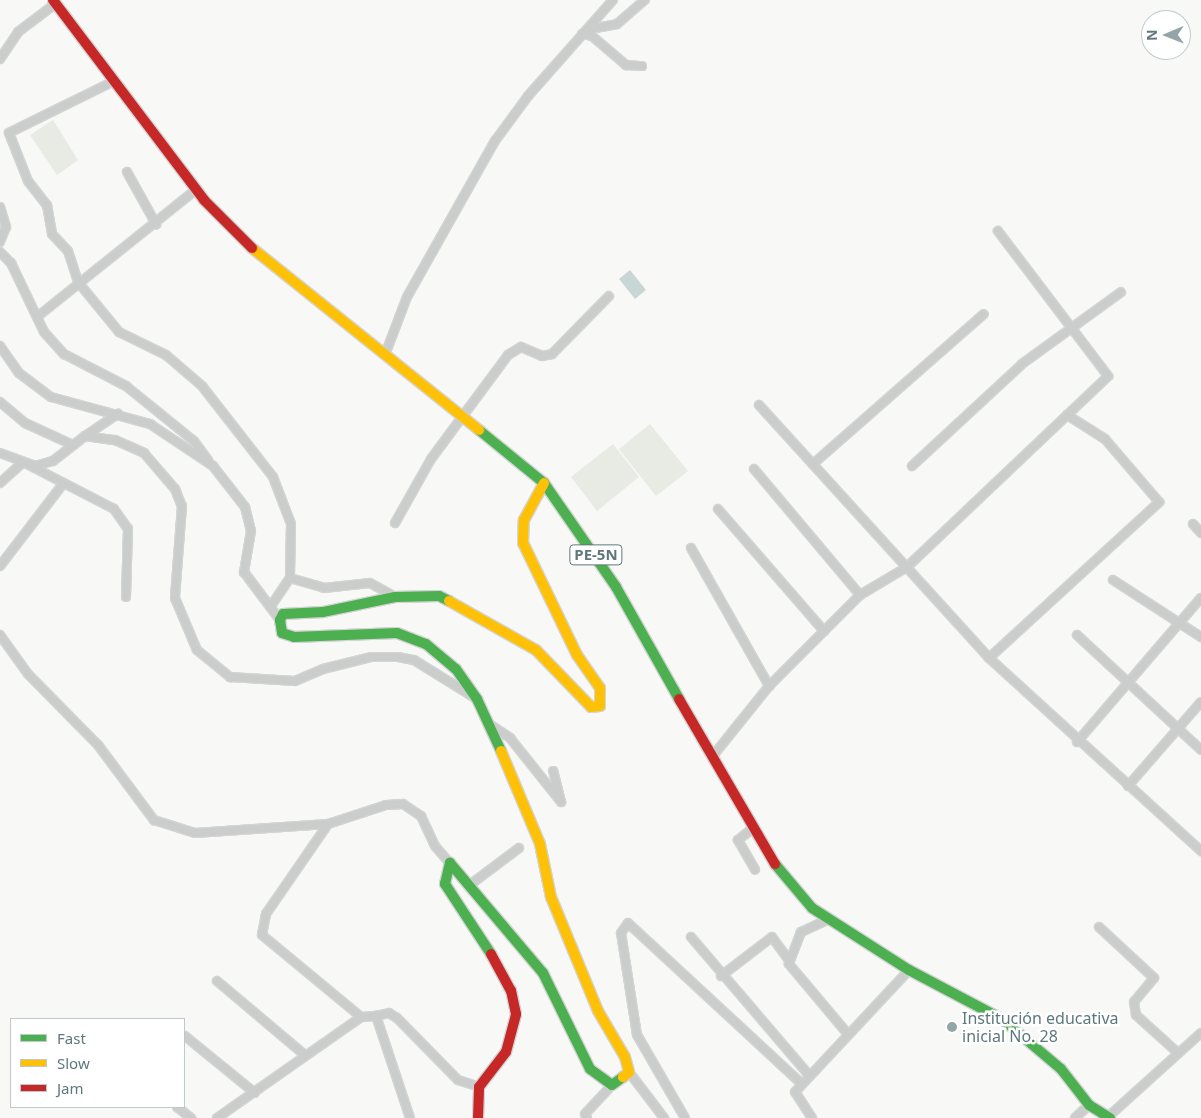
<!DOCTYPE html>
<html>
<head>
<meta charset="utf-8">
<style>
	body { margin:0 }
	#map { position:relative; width:1201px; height:1118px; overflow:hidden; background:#f8f8f7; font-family:"Noto Sans",sans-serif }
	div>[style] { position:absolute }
	.green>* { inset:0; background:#e8eae4 }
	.water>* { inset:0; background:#c9d6d6 }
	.roads { filter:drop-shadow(1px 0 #d3d4d4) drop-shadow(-1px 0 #d3d4d4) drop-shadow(0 1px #d3d4d4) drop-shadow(0 -1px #d3d4d4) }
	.street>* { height:8px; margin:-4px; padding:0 4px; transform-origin:4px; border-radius:4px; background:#cbcdcd }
	.fast>* { height:10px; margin:-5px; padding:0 5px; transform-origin:5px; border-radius:5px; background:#4caf50 }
	.slow>* { height:10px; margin:-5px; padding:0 5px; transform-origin:5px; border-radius:5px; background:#ffc107 }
	.jam>* { height:10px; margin:-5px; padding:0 5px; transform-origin:5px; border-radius:5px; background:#c62828 }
	.dots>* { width:14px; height:14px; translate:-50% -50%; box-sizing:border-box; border:2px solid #fff; border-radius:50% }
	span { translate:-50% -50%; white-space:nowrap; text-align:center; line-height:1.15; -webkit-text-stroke:5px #fff; paint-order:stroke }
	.shield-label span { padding:1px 4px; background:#fff; border:1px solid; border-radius:4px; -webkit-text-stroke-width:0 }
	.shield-label { font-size:15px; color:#5e787c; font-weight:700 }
	.poi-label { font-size:16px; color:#5e787c }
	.left { translate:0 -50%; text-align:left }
	.legend { position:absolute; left:10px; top:1018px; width:175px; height:90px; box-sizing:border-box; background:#fff; border:1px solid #bfc9cb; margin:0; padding:6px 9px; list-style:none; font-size:15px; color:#5e787c }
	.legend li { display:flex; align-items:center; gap:10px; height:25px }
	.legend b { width:25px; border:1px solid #bfc9cb }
	.north { position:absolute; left:1141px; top:10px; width:50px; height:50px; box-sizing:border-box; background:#fff; border:1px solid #bfc9cb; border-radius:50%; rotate:269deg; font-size:14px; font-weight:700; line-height:20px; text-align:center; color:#5e787c }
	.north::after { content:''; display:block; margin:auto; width:18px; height:22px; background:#94a5a7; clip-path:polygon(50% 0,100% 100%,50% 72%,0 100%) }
</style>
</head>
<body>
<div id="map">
	<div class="green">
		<i style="clip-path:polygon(53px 120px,78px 160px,57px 175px,30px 135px)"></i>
		<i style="clip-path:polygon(650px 424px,688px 471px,656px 496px,619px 449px)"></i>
		<i style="clip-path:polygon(613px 444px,639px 477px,597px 511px,571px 477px)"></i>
	</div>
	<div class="water">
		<i style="clip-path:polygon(630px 270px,646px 290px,635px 299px,619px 279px)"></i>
	</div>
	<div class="roads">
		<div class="street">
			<i style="left:590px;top:29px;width:27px;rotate:-10deg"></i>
			<i style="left:617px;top:24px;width:37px;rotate:-41deg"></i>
			<i style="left:582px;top:34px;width:10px;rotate:11deg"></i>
			<i style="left:592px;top:36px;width:45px;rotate:40.5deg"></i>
			<i style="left:626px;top:65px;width:16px;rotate:4deg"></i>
			<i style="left:0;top:59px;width:32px;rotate:-56deg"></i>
			<i style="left:18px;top:32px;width:46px;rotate:-37.1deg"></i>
			<i style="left:112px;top:82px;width:115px;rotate:153.7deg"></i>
			<i style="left:9px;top:133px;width:52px;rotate:68.4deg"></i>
			<i style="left:28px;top:181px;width:31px;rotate:52deg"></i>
			<i style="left:47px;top:205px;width:29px;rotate:80deg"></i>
			<i style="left:52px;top:234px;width:23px;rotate:47deg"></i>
			<i style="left:68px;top:251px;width:33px;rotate:72deg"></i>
			<i style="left:78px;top:282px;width:65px;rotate:50.6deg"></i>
			<i style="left:119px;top:332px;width:52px;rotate:26.1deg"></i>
			<i style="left:166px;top:355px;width:48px;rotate:40.7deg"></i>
			<i style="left:202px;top:386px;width:115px;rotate:52deg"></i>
			<i style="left:273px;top:477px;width:50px;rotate:69deg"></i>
			<i style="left:291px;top:524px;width:54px;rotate:91.1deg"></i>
			<i style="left:290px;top:578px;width:35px;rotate:16deg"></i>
			<i style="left:324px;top:588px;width:46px;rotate:-6.2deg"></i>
			<i style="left:370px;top:583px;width:29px;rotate:29deg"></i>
			<i style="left:127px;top:172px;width:60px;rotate:60.9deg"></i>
			<i style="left:0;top:207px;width:21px;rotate:73deg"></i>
			<i style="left:6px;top:227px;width:16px;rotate:112deg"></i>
			<i style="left:0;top:252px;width:16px;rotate:45deg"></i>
			<i style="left:11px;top:263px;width:76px;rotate:64.4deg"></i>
			<i style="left:44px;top:332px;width:30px;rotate:48deg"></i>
			<i style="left:64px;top:354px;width:70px;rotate:27.3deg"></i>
			<i style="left:126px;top:386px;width:87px;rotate:39deg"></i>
			<i style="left:194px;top:441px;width:24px;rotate:54deg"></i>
			<i style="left:37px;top:317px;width:205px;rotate:-38.7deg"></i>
			<i style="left:0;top:346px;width:33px;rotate:55deg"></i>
			<i style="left:19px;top:373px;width:40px;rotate:37deg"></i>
			<i style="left:51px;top:397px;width:103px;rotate:15.3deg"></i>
			<i style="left:150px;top:424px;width:76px;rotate:33.7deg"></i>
			<i style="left:213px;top:466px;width:52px;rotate:52deg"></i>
			<i style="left:245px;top:507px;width:25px;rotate:76deg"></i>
			<i style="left:251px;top:531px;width:42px;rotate:99.7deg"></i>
			<i style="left:244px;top:572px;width:60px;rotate:53.1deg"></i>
			<i style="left:386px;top:352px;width:59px;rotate:-69.1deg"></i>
			<i style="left:407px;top:297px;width:179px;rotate:-60.6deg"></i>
			<i style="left:495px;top:141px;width:56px;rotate:-53.7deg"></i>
			<i style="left:528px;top:96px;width:128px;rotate:-48.5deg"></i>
			<i style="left:0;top:402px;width:33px;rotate:40deg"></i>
			<i style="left:25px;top:423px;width:53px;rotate:24.6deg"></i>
			<i style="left:759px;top:405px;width:342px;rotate:47.7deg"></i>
			<i style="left:989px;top:658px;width:287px;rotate:42.3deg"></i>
			<i style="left:85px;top:436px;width:40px;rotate:-34deg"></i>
			<i style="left:0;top:453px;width:37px;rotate:20deg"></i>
			<i style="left:35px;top:466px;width:19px;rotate:-16deg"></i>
			<i style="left:53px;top:461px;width:41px;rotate:-38deg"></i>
			<i style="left:85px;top:436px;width:30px;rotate:8deg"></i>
			<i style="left:115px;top:440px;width:32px;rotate:24deg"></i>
			<i style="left:144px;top:453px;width:48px;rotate:49.3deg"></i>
			<i style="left:175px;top:489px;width:18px;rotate:68deg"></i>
			<i style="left:182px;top:506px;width:92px;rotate:94.4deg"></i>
			<i style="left:175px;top:598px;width:56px;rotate:67.1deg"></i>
			<i style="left:197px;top:650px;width:43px;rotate:39.3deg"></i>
			<i style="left:230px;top:677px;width:65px;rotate:3.5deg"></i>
			<i style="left:295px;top:681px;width:30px;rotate:-23deg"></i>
			<i style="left:323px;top:669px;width:49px;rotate:-14deg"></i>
			<i style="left:371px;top:657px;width:27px"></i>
			<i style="left:398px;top:657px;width:16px;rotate:11deg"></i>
			<i style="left:414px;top:660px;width:74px;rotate:31.8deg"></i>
			<i style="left:813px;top:464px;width:227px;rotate:-41.3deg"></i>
			<i style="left:912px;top:466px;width:150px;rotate:-42.8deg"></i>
			<i style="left:1022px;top:364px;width:122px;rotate:-36deg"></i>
			<i style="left:754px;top:469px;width:165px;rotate:49.9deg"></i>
			<i style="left:0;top:483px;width:31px;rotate:-42deg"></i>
			<i style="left:23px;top:462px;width:102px;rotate:27.3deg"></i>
			<i style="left:114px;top:509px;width:24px;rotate:55deg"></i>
			<i style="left:128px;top:529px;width:68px;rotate:91.7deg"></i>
			<i style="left:718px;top:509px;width:162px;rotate:49deg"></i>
			<i style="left:395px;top:523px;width:73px;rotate:-60.6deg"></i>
			<i style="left:431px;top:459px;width:129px;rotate:-53.5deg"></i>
			<i style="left:508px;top:355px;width:15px;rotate:-32deg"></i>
			<i style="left:521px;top:347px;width:23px;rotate:23deg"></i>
			<i style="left:542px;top:356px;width:10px;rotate:-11deg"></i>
			<i style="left:552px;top:354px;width:81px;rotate:-45.5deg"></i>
			<i style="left:1193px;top:524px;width:12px;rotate:48deg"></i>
			<i style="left:691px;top:548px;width:159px;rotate:60.5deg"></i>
			<i style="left:0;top:566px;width:103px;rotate:-52.5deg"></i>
			<i style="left:1113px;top:580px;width:105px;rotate:32.9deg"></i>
			<i style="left:271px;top:606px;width:34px;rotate:-56deg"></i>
			<i style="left:0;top:635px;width:48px;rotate:54.3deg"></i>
			<i style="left:28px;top:674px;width:100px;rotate:45.4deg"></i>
			<i style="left:98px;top:745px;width:94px;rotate:53.3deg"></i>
			<i style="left:154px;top:820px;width:43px;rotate:17.6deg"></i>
			<i style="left:195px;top:833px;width:133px;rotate:-3.9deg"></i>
			<i style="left:328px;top:824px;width:61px;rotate:-18.1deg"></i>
			<i style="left:386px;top:805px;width:17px;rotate:-3deg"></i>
			<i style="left:403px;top:804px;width:22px;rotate:34deg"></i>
			<i style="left:421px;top:816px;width:33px;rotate:65deg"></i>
			<i style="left:435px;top:846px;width:23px;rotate:49deg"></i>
			<i style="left:1077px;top:635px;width:169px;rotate:42.8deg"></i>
			<i style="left:989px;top:658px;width:231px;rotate:-42.5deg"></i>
			<i style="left:1159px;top:502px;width:83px;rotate:-130.6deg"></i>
			<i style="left:1105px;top:439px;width:45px;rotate:-147.7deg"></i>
			<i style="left:488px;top:723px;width:27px;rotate:34deg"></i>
			<i style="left:510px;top:738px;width:82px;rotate:51.4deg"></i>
			<i style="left:561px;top:802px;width:32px;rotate:-104deg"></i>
			<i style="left:1077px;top:742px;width:190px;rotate:-49.3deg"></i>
			<i style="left:712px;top:757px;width:91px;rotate:-51.2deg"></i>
			<i style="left:769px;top:686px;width:129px;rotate:-45deg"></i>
			<i style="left:860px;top:595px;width:55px;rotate:-30.8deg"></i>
			<i style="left:907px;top:567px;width:277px;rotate:-43.5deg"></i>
			<i style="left:1108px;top:376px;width:182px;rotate:-127.2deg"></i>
			<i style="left:1128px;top:786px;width:111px;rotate:-49deg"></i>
			<i style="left:328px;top:824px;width:109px;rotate:124.6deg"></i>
			<i style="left:266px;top:914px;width:21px;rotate:101deg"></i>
			<i style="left:262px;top:935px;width:129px;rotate:39.6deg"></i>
			<i style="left:752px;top:829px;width:18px;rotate:142deg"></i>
			<i style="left:738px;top:840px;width:34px;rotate:60deg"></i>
			<i style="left:471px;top:884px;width:60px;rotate:-36.9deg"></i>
			<i style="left:829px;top:919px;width:31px;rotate:155deg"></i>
			<i style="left:801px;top:932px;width:34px;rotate:111deg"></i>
			<i style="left:789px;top:964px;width:90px;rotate:50deg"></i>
			<i style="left:1099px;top:927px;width:75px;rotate:42.8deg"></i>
			<i style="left:1154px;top:978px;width:31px;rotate:130deg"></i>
			<i style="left:1134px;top:1002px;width:13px;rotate:81deg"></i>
			<i style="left:1136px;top:1015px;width:55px;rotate:42.1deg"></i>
			<i style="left:691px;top:937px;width:182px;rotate:49.5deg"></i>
			<i style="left:721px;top:976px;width:64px;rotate:-37.4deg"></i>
			<i style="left:772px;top:937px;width:29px;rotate:54deg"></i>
			<i style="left:217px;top:981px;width:115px;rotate:40.1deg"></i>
			<i style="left:185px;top:1036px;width:90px;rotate:39.2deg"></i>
			<i style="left:629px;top:1072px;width:58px;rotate:52.7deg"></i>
			<i style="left:177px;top:1107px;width:18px;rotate:38deg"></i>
			<i style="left:1109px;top:1116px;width:124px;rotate:-42.1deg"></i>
			<i style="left:217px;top:1118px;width:176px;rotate:-35deg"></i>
			<i style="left:361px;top:1017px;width:15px;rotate:-4deg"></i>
			<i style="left:410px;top:1118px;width:108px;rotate:-108.4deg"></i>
			<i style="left:376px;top:1016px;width:13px;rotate:-13deg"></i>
			<i style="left:389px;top:1013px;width:9px;rotate:32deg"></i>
			<i style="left:397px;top:1018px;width:87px;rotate:45.5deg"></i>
			<i style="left:458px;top:1080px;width:22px;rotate:18deg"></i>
			<i style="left:587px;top:1118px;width:4px;rotate:-117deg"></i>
			<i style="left:585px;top:1114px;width:40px;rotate:-47deg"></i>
			<i style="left:685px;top:1118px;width:96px;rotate:-120deg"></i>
			<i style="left:637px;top:1035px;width:103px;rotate:-98.9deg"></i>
			<i style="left:621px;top:933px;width:12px;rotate:-55deg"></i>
			<i style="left:628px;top:923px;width:237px;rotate:42.8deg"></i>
			<i style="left:812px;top:1118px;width:31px;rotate:-123deg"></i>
			<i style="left:795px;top:1092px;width:167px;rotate:-46.9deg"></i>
			<i style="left:1075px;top:1118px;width:19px;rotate:-43deg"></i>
		</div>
		<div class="fast">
			<i style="left:479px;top:430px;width:84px;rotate:39.2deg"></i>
			<i style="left:544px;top:483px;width:126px;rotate:55.3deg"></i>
			<i style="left:616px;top:587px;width:129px;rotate:60.6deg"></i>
			<i style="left:449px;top:601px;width:11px;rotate:-153deg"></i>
			<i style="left:439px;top:596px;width:44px;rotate:178.7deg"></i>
			<i style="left:395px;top:597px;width:74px;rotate:168.2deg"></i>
			<i style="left:323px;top:612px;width:40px;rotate:177.1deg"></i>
			<i style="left:283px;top:614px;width:7px;rotate:117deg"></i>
			<i style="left:280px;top:620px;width:13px;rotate:81deg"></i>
			<i style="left:282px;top:633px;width:13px;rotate:18deg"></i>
			<i style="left:294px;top:637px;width:103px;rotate:-2.2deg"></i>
			<i style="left:397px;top:633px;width:31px;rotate:21deg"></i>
			<i style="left:426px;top:644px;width:39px;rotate:40deg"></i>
			<i style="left:456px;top:669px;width:37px;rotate:55deg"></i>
			<i style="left:477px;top:699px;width:57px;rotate:65.2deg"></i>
			<i style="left:775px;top:864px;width:57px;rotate:49.9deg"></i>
			<i style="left:812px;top:908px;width:115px;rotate:32.6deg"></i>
			<i style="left:909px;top:970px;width:105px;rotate:27.8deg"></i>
			<i style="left:1002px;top:1019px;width:77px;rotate:40.3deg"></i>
			<i style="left:1061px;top:1069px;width:46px;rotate:52.1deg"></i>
			<i style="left:1089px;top:1105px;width:25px;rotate:32deg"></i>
			<i style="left:491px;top:954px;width:84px;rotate:-123.3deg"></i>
			<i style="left:445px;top:884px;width:22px;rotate:-77deg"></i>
			<i style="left:450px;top:863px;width:144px;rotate:49.8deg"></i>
			<i style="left:543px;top:973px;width:107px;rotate:63.9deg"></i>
			<i style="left:590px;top:1069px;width:27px;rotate:36deg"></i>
			<i style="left:612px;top:1085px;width:14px;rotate:-36deg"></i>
		</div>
		<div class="slow">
			<i style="left:252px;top:248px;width:291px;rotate:38.7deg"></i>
			<i style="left:449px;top:601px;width:100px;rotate:29.4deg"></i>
			<i style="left:536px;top:650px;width:79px;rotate:46deg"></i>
			<i style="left:591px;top:707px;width:9px;rotate:-6deg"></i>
			<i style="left:600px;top:706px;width:18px;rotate:-90deg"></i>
			<i style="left:600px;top:688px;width:40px;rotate:-124.9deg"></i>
			<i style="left:577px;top:655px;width:124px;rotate:-115.7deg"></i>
			<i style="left:523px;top:543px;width:23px;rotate:-88deg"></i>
			<i style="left:524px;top:520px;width:42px;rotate:-61.6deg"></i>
			<i style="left:501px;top:751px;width:101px;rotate:67.2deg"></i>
			<i style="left:540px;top:844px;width:54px;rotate:78.3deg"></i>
			<i style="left:551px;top:897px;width:123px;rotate:67.6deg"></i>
			<i style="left:598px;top:1011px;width:53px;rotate:59.6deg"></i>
			<i style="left:625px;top:1057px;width:16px;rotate:75deg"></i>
			<i style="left:629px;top:1072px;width:8px;rotate:140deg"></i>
		</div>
		<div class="jam">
			<i style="left:53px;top:0;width:251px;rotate:52.9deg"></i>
			<i style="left:204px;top:200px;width:68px;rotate:45deg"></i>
			<i style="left:679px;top:699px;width:191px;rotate:59.8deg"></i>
			<i style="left:478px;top:1118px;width:31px;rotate:-88deg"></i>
			<i style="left:479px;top:1087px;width:44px;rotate:-52.4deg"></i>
			<i style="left:506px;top:1052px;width:39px;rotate:-75deg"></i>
			<i style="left:516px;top:1014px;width:24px;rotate:-102deg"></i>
			<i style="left:511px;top:991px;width:42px;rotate:-118.4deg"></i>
		</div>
	</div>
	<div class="dots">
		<i style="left:952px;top:1027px;background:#94a5a7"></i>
	</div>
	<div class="shield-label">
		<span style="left:596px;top:555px">PE-5N</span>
	</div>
	<div class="poi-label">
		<span class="left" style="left:962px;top:1027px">Institución educativa<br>inicial No. 28</span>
	</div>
	<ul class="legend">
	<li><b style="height:6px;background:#4caf50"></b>Fast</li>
	<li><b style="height:6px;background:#ffc107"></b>Slow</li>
	<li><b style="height:6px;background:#c62828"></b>Jam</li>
	</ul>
	<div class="north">N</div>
</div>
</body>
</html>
